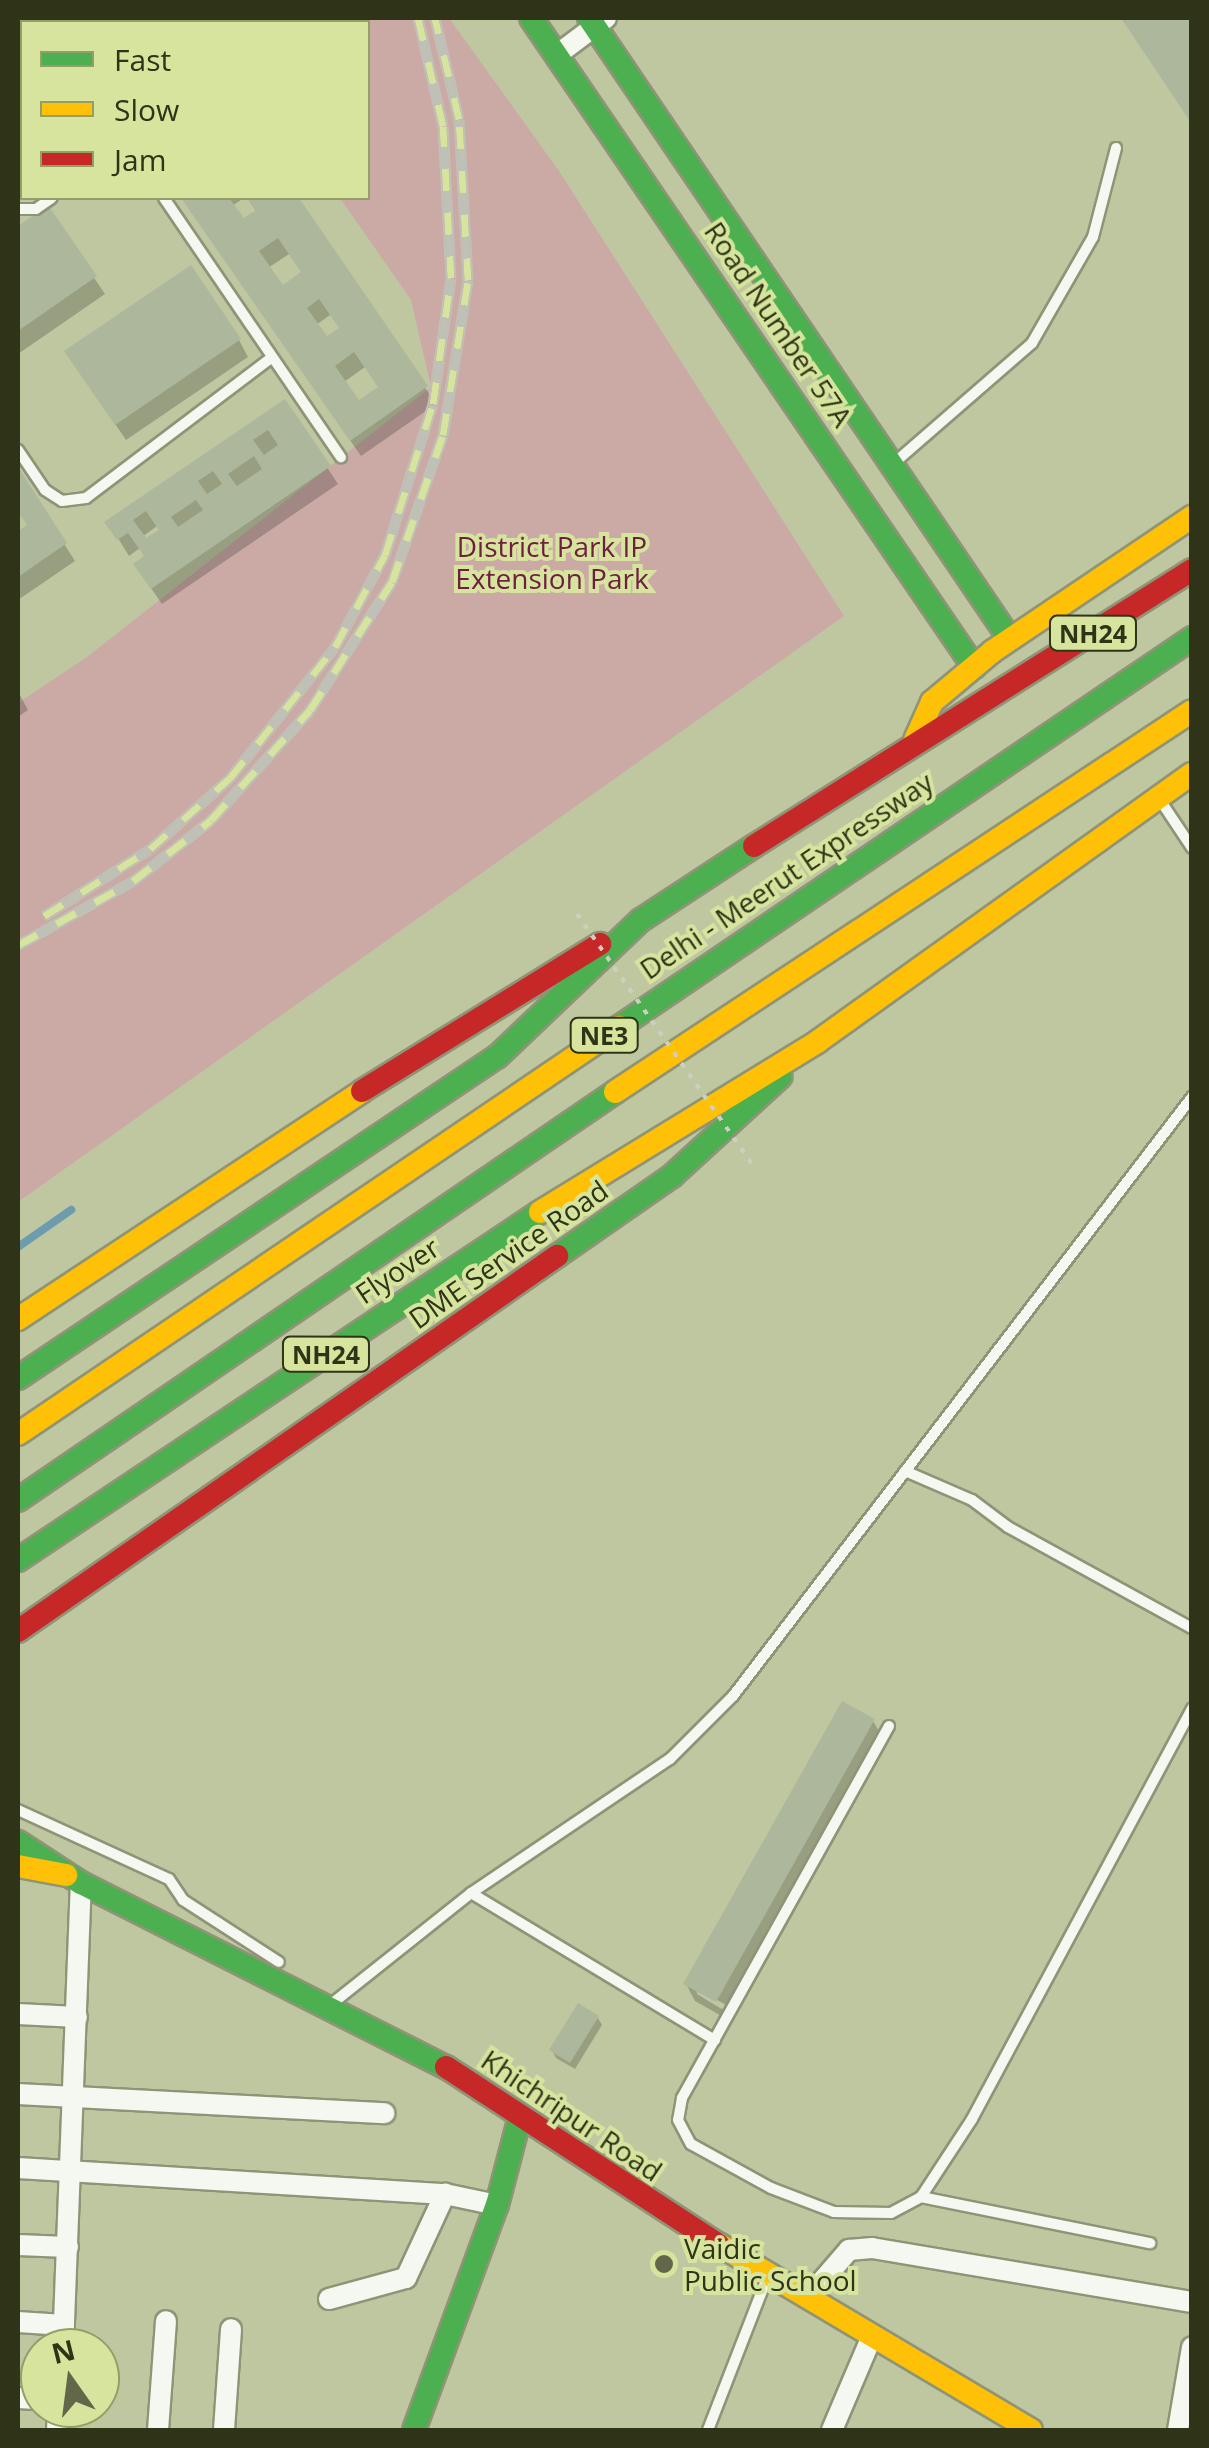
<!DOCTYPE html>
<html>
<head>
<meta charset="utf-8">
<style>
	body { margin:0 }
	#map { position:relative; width:1209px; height:2448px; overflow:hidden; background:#bfc7a1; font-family:"Open Sans",sans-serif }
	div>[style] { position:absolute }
	.green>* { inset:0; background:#cbaaa5 }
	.shadow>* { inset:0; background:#0003 }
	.stream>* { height:8px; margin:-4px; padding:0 4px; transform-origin:4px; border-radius:4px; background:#6c9cad }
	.building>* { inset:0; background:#acb79c }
	.roads { filter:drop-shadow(2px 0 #8f9477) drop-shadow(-2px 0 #8f9477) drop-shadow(0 2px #8f9477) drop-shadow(0 -2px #8f9477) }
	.lane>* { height:10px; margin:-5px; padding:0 5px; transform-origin:5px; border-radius:5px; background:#f5f7f1 }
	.street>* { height:20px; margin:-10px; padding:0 10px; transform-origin:10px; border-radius:10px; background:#f5f7f1 }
	.fast>* { height:22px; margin:-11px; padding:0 11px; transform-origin:11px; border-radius:11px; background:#4caf50 }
	.slow>* { height:22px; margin:-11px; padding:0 11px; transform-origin:11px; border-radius:11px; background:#ffc107 }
	.jam>* { height:22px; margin:-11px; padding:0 11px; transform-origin:11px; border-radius:11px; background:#c62828 }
	.rail>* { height:11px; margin-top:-5.5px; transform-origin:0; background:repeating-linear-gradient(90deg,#d6e49d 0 22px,#bfc1b7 0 44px); box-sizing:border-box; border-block:2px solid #bfc1b7 }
	.path-bridge>* { height:4px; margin-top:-2px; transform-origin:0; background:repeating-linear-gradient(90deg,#cccfc2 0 5px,transparent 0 13px) }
	.dots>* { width:28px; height:28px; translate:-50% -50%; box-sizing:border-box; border:5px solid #d6e49d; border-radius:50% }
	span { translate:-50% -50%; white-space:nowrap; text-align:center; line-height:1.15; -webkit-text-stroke:8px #d6e49d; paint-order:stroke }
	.shield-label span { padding:2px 8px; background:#d6e49d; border:2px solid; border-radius:8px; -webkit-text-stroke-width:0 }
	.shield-label { font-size:25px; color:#2f3418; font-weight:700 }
	.street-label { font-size:28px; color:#2f3418 }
	.park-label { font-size:28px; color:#701d42 }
	.poi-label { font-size:28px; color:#2f3418 }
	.left { translate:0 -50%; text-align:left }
	.frame { position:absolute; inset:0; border:20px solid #2f3418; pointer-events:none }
	.legend { position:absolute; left:20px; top:20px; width:350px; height:180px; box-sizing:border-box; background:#d6e49d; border:2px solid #939e68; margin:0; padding:12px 18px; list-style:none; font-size:30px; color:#2f3418 }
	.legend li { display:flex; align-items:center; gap:20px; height:50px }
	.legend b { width:50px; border:2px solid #939e68 }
	.north { position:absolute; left:20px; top:2328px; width:100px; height:100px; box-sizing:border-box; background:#d6e49d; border:2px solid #939e68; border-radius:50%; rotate:346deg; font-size:28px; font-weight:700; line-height:40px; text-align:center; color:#2f3418 }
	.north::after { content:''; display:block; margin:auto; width:35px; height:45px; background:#616748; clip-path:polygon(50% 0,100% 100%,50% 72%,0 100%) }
</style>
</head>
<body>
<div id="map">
	<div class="green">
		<i style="clip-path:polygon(214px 18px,449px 18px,559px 171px,844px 616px,18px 1202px,18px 703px,87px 657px,431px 387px,411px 300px,340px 198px,368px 198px,368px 22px)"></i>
	</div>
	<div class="shadow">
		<i style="clip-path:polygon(107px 18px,173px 18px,177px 22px,101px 22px)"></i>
		<i style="clip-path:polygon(22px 79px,22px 168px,18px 161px)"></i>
		<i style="clip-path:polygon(evenodd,182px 198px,244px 198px,232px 206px,243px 222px,257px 212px,247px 198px,296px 198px,436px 404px,361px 456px,182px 198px,289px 254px,303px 274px,282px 289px,268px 268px,289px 254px,182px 198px,330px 315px,341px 329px,326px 340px,316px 325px,330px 315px,182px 198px,365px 367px,380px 389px,359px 404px,344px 382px,365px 367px)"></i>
		<i style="clip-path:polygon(47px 208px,105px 294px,18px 354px,18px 229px)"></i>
		<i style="clip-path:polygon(239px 340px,248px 357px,126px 440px,77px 368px)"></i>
		<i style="clip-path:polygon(evenodd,284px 402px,338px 484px,162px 604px,146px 581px,146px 558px,140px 548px,129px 556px,108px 522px,284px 402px,157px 526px,161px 531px,145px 542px,142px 537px,157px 526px)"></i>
		<i style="clip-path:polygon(18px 472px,75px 561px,18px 600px,18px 534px,29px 527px,18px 510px)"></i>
		<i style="clip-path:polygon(18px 691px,28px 710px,18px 717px)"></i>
		<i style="clip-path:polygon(evenodd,873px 1721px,883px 1738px,725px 2018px,695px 2001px,686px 1984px,873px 1721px,697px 1989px,728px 2006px,725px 2011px,697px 1994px,697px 1989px)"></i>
		<i style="clip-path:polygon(598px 2018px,602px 2025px,575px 2069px,556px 2058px,552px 2050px)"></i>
	</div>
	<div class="stream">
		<i style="left:18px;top:1247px;width:65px;rotate:-34.9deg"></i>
	</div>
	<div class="building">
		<i style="clip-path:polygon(103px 18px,176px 18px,180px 22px,96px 22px)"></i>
		<i style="clip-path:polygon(1121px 18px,1192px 18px,1192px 124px)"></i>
		<i style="clip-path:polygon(22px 76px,22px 168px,18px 161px)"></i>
		<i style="clip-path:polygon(evenodd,181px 198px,229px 198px,244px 218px,256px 210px,247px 198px,299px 198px,428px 386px,350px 441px,181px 198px,278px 238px,301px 272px,283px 285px,259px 251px,278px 238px,181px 198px,319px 299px,339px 328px,327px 336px,307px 308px,319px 299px,181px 198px,354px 352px,378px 387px,359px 400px,335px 366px,354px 352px)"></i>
		<i style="clip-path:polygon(48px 205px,97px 276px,18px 331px,18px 226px)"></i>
		<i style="clip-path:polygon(191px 265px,241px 339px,115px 425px,64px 351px)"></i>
		<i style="clip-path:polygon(evenodd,285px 399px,331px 466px,151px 589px,133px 564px,144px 556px,128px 533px,117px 540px,104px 522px,285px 399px,268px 430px,278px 445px,264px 455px,253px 440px,268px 430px,285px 399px,254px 456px,262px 469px,237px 486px,228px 474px,254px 456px,285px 399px,213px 471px,222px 484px,207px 494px,198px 481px,213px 471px,285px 399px,196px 500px,203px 510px,178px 527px,171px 517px,196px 500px,285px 399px,146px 511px,159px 530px,146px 538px,133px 520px,146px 511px)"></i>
		<i style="clip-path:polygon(18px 467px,67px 543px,18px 577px,18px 531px,27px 525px,18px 512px)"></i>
		<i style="clip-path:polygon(842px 1701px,875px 1719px,716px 2002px,683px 1984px)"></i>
		<i style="clip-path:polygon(578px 2003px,599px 2016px,570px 2063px,549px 2050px)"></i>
	</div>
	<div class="roads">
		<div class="lane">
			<i style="left:164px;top:198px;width:314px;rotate:55.7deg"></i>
			<i style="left:18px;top:209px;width:18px"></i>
			<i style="left:36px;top:209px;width:19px;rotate:-35deg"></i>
			<i style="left:18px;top:450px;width:48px;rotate:56deg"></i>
			<i style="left:45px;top:490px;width:20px;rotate:33deg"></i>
			<i style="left:62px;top:501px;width:24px;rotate:-7deg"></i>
			<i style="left:86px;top:498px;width:232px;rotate:-37.1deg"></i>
			<i style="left:893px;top:464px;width:184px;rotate:-41deg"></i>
			<i style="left:1032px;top:343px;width:122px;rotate:-60.1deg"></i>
			<i style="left:1093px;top:237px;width:92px;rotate:-75.5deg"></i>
			<i style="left:1162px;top:803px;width:54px;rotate:56.3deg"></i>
			<i style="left:905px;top:1471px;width:73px;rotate:23.4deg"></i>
			<i style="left:972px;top:1500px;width:45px;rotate:36.9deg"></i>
			<i style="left:1008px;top:1527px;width:210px;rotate:28.8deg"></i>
			<i style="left:889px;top:1726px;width:426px;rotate:119.1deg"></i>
			<i style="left:682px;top:2098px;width:22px;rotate:100deg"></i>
			<i style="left:678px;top:2120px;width:27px;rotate:62deg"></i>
			<i style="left:691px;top:2144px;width:91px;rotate:28.8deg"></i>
			<i style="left:771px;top:2188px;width:67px;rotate:20.9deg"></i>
			<i style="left:834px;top:2212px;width:57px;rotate:1deg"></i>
			<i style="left:891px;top:2213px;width:34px;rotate:-28deg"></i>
			<i style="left:921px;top:2197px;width:93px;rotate:-56.8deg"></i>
			<i style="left:972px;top:2119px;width:466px;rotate:-61.8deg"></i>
			<i style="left:18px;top:1810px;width:166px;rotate:24.6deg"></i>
			<i style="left:169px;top:1879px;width:25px;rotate:56deg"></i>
			<i style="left:183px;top:1900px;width:114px;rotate:32.9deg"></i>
			<i style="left:471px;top:1893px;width:285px;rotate:31.1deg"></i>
			<i style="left:334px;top:2002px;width:175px;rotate:-38.5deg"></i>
			<i style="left:471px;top:1893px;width:240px;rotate:-34deg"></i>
			<i style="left:670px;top:1759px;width:89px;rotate:-45deg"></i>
			<i style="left:733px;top:1696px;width:755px;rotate:-52.54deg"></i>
			<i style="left:921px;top:2197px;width:234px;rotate:11.4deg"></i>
			<i style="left:708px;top:2430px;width:163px;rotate:-68.8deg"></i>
		</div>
		<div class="street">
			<i style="left:558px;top:54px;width:60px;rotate:-36.9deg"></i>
			<i style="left:18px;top:2014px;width:59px;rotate:2.9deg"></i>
			<i style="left:18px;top:2094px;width:367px;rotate:3deg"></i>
			<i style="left:18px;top:2168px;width:428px;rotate:3.5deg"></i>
			<i style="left:445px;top:2194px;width:53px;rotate:11.9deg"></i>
			<i style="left:18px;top:2245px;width:50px;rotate:2.3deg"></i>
			<i style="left:810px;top:2295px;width:60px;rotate:-49.1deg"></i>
			<i style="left:849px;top:2250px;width:23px;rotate:-5deg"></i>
			<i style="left:872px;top:2248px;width:325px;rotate:9.6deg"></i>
			<i style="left:329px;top:2299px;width:80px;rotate:-15.3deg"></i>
			<i style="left:406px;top:2278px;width:93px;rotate:-65.1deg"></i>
			<i style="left:18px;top:2322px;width:46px;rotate:3.7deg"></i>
			<i style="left:63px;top:2348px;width:465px;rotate:-87.8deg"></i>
			<i style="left:18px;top:2398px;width:22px;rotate:3deg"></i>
			<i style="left:57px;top:2430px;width:22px;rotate:-87deg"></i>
			<i style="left:158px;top:2430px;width:109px;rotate:-85.8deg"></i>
			<i style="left:224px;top:2430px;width:101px;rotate:-86deg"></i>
			<i style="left:832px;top:2430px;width:102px;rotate:-66.9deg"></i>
			<i style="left:1178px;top:2430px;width:84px;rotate:-80.4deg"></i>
		</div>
		<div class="fast">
			<i style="left:531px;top:18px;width:786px;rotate:55.68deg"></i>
			<i style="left:589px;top:18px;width:750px;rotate:55.87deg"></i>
			<i style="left:619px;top:1027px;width:693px;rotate:-34.17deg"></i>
			<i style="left:557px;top:1256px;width:140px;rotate:-34.8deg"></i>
			<i style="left:672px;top:1176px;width:147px;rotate:-42.5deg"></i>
			<i style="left:18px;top:1378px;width:578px;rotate:-33.86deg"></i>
			<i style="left:498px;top:1056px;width:197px;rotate:-43.6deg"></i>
			<i style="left:641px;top:920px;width:135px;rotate:-33.2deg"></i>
			<i style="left:18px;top:1500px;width:723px;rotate:-34.35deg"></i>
			<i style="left:18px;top:1560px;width:627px;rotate:-33.69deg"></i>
			<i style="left:18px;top:1842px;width:75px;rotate:33.1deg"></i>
			<i style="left:81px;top:1883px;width:409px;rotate:26.8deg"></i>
			<i style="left:414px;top:2430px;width:240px;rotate:-69.8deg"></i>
			<i style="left:497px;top:2205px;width:91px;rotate:-75.4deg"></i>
		</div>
		<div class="slow">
			<i style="left:915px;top:740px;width:42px;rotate:-65.9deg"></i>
			<i style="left:932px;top:702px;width:80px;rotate:-39.9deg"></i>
			<i style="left:993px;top:651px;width:240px;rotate:-34deg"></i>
			<i style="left:615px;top:1092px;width:691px;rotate:-33.44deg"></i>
			<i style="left:540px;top:1212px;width:325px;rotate:-31.5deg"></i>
			<i style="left:817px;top:1042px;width:461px;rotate:-35.6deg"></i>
			<i style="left:18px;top:1319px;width:413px;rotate:-33.5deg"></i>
			<i style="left:18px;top:1434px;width:726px;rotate:-34.11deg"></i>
			<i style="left:18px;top:1866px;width:49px;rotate:10.6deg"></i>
			<i style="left:718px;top:2244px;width:364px;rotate:30.7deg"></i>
		</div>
		<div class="jam">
			<i style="left:754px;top:846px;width:518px;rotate:-32.22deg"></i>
			<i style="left:362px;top:1091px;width:280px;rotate:-31.7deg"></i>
			<i style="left:18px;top:1631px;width:657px;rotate:-34.83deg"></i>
			<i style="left:446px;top:2067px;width:325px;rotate:33.1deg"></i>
		</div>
	</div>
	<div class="rail">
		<i style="left:44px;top:916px;width:125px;rotate:-32.3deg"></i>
		<i style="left:150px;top:849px;width:107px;rotate:-41.6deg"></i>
		<i style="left:230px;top:778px;width:168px;rotate:-51.3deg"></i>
		<i style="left:335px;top:647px;width:105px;rotate:-61.5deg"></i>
		<i style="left:385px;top:555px;width:158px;rotate:-72.4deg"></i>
		<i style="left:433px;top:404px;width:127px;rotate:-81.9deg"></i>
		<i style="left:451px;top:278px;width:152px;rotate:-93deg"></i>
		<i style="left:443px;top:126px;width:111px;rotate:-103deg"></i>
		<i style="left:18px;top:945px;width:132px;rotate:-29.1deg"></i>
		<i style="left:133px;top:881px;width:99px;rotate:-38deg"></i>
		<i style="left:211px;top:820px;width:148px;rotate:-48deg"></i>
		<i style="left:310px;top:710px;width:152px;rotate:-57.4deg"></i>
		<i style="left:392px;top:582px;width:156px;rotate:-70.9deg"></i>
		<i style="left:443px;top:435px;width:157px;rotate:-80.8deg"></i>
		<i style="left:468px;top:280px;width:161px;rotate:-93.2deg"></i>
		<i style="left:459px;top:119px;width:104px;rotate:-103.4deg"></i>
	</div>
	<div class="path-bridge">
		<i style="left:577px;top:914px;width:312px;rotate:55deg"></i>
	</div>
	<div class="dots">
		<i style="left:664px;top:2264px;background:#616748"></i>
	</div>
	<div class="shield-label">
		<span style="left:1093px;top:633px">NH24</span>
		<span style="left:604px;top:1035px">NE3</span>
		<span style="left:326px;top:1354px">NH24</span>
	</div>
	<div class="street-label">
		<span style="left:779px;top:324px;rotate:56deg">Road Number 57A</span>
		<span style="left:786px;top:875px;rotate:-34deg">Delhi - Meerut Expressway</span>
		<span style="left:508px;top:1254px;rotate:-35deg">DME Service Road</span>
		<span style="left:397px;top:1270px;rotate:-34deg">Flyover</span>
		<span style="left:572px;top:2115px;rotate:34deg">Khichripur Road</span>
	</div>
	<div class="park-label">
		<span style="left:552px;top:562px">District Park IP<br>Extension Park</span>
	</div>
	<div class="poi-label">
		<span class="left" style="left:684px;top:2264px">Vaidic<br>Public School</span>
	</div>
	<div class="frame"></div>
	<ul class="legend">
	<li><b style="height:12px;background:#4caf50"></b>Fast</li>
	<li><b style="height:12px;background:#ffc107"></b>Slow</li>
	<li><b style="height:12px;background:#c62828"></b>Jam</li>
	</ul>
	<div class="north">N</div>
</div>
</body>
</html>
